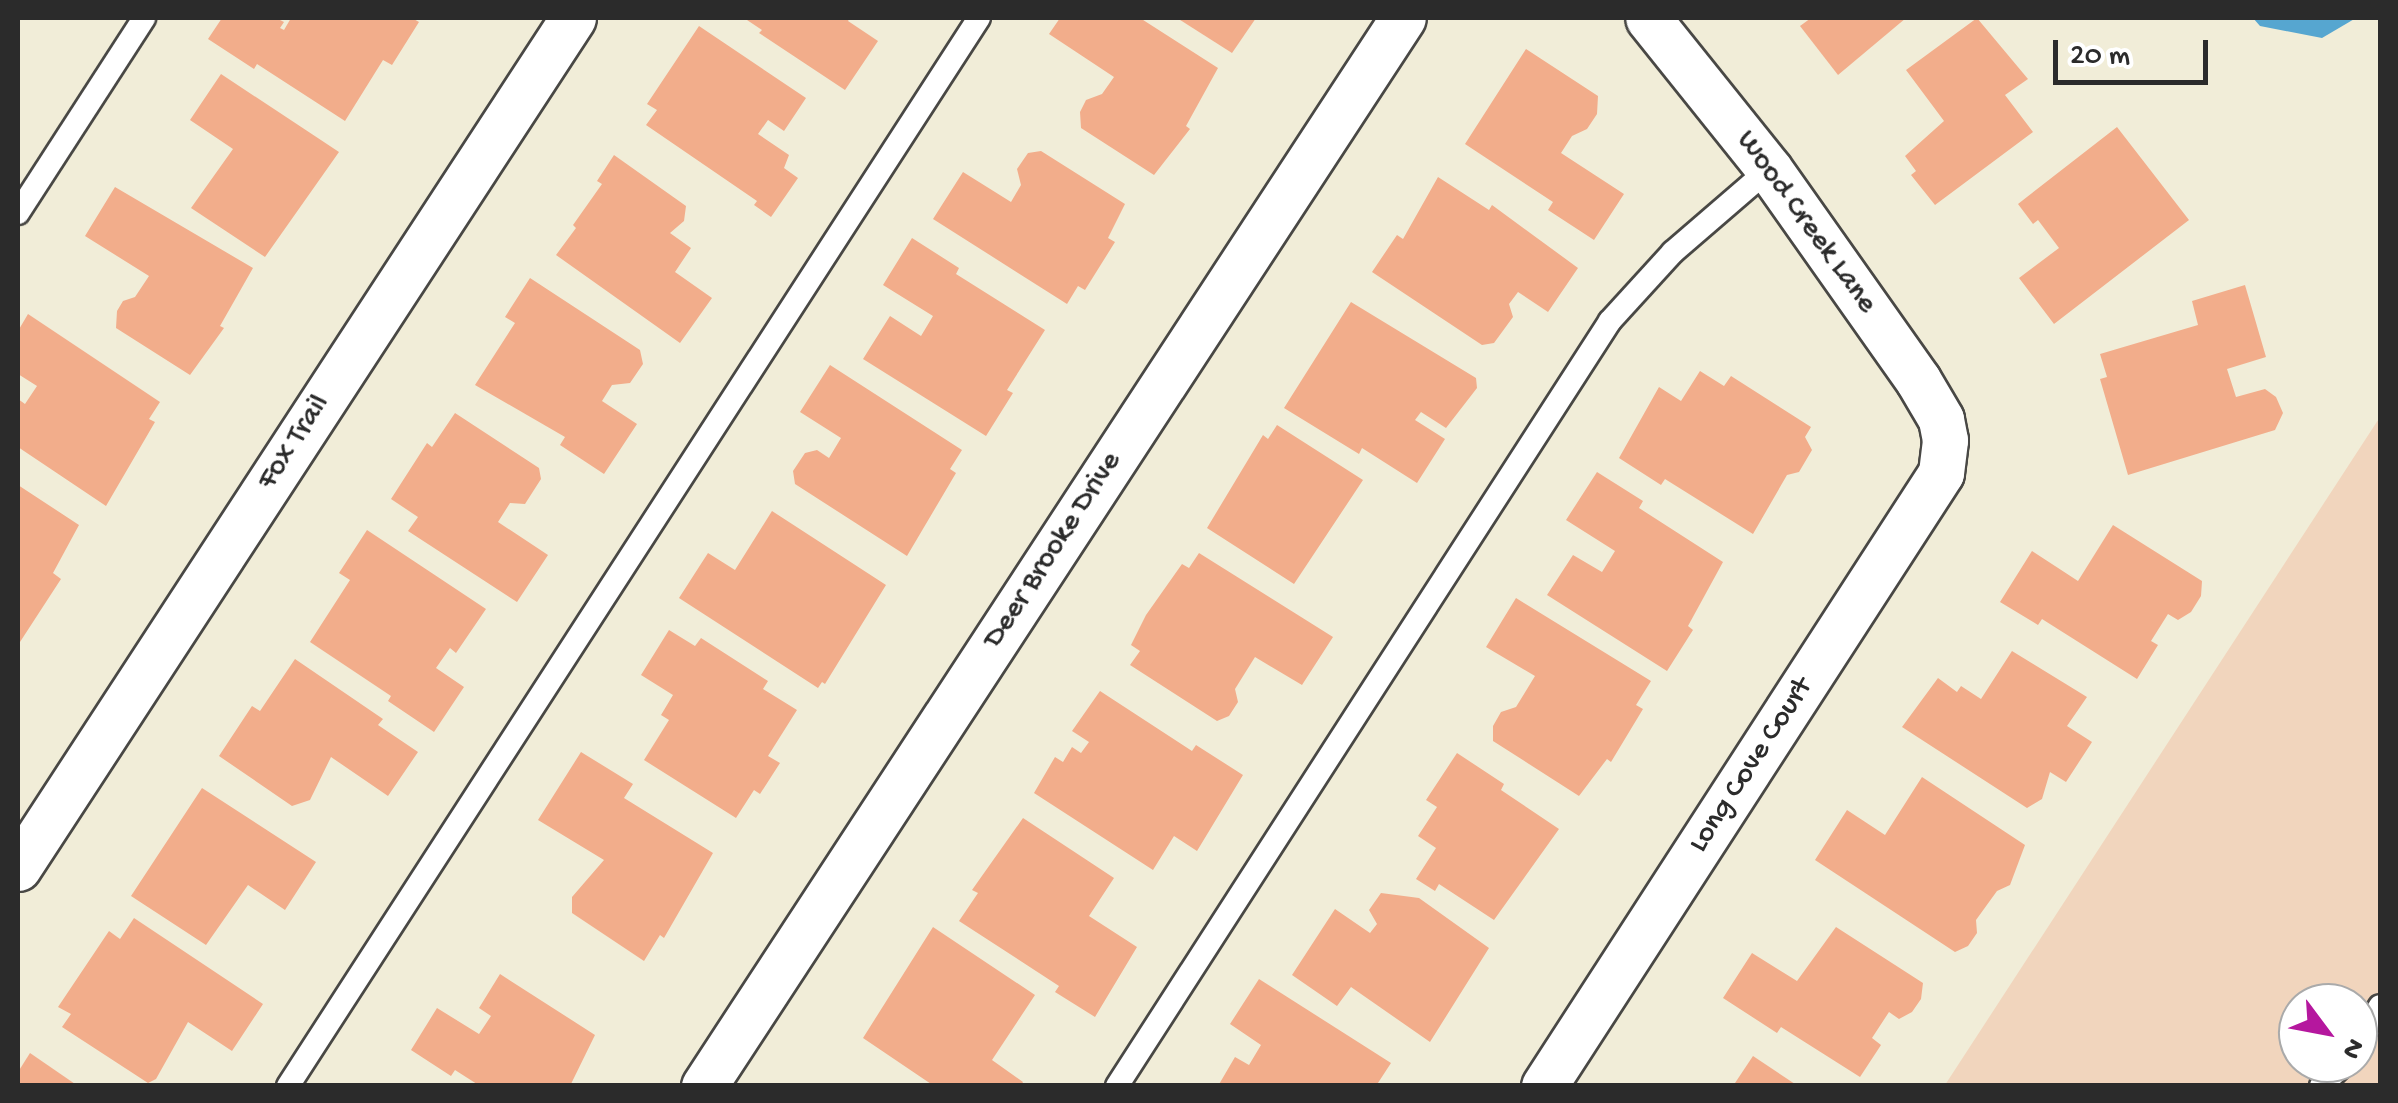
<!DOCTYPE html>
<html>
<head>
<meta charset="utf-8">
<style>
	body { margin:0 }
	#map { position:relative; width:2398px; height:1103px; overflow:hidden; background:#f1edd8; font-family:"Gochi Hand",sans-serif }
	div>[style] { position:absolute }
	.built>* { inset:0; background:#f1d5bd }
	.water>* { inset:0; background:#56a6d0 }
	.building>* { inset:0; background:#f2ad8b }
	.roads { filter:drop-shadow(2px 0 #494845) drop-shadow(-2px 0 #494845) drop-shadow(0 2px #494845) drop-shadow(0 -2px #494845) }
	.service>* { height:22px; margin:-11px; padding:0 11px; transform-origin:11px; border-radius:11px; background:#fff }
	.minor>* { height:45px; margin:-22.5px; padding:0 22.5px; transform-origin:22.5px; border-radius:22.5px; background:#fff }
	span { translate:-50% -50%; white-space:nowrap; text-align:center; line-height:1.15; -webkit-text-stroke:10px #fff; paint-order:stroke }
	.street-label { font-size:30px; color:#2b2b2b }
	.frame { position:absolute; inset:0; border:20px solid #2b2b2b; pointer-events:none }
	.north { position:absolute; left:2278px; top:983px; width:100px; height:100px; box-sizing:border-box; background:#fff; border:2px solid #aaa; border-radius:50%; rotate:122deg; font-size:28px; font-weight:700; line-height:40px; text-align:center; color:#2b2b2b }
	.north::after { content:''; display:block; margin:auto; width:35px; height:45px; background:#b5179e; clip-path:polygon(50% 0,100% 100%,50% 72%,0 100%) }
	.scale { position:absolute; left:2053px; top:40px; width:155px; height:45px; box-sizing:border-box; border:5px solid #2b2b2b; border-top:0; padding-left:12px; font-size:30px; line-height:35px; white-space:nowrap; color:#2b2b2b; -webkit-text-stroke:8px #fff; paint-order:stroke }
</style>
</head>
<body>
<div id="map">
	<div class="built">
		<i style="clip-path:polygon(evenodd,2380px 417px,2380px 1085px,1945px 1085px,2380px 417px,2298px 1003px,2358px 1003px,2358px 1063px,2298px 1063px,2298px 1003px)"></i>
	</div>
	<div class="water">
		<i style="clip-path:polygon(2253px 18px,2356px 18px,2322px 38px,2260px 26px)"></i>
	</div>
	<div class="building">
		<i style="clip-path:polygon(222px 18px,276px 18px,284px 22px,280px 28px,284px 30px,291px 18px,412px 18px,419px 22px,392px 65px,383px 60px,345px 121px,257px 64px,254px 69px,208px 39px)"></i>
		<i style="clip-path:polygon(744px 18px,850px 18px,848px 21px,878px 41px,845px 90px,759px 33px,762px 30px)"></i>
		<i style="clip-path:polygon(1060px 18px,1140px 18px,1218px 68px,1186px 126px,1190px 129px,1154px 175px,1081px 128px,1080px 112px,1086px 100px,1102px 94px,1114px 77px,1049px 34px)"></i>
		<i style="clip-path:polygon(1177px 18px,1256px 18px,1232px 53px)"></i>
		<i style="clip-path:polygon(1811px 18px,1906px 18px,1838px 75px,1800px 26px)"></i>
		<i style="clip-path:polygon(1977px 18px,2028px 79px,2005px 95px,2033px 132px,1935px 205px,1911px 175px,1916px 171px,1905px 156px,1944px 121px,1906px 70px)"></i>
		<i style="clip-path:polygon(699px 26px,806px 98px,784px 131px,768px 120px,758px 134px,789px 155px,784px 168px,798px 178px,771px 217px,754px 205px,757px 201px,646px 125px,657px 110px,647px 104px)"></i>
		<i style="clip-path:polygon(1526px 49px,1598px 96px,1597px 114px,1587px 129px,1572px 136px,1561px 153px,1624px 194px,1594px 240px,1548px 210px,1553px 202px,1465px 144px)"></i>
		<i style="clip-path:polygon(221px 74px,339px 152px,265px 257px,191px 208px,233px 149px,190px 120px)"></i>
		<i style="clip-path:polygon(2117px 127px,2189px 220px,2054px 324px,2019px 278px,2059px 248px,2038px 220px,2033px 224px,2018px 204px)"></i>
		<i style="clip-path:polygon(1041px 151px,1125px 204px,1108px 238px,1115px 242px,1085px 290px,1078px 286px,1067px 304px,933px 219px,963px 172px,1011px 202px,1021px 185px,1017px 169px,1028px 153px)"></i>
		<i style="clip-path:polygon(614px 155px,686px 206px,684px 221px,670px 233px,691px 248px,675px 272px,712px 298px,680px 343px,556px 255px,576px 228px,573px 225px,602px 184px,597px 181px)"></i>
		<i style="clip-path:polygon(1438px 177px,1489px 210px,1492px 205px,1578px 268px,1548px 312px,1518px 292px,1509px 304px,1513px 317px,1494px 343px,1482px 345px,1372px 272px,1397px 235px,1403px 239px)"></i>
		<i style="clip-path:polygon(115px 187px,253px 268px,220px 326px,224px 328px,190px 375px,116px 328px,117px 311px,123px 301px,135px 297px,149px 276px,85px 236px)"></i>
		<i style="clip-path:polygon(912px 238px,959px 268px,956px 274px,1045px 330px,1007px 390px,1013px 393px,986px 436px,863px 359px,890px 316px,921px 336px,933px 316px,883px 285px)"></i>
		<i style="clip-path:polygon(530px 278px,640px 350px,643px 364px,630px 383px,612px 385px,602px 401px,637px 424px,604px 474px,560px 445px,565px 437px,475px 385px,515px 323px,505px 317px)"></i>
		<i style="clip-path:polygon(2245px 285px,2266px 357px,2227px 369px,2236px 397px,2265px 389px,2276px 397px,2283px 413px,2275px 430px,2128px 475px,2100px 379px,2107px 377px,2100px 354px,2198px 325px,2192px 301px)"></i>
		<i style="clip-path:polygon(1351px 302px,1476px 378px,1477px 388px,1446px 428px,1421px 412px,1415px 420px,1445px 439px,1417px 483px,1362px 448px,1359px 454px,1284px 408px)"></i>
		<i style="clip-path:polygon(28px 314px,160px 402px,149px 419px,155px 422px,106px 506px,18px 447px,18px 399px,25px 404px,37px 386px,18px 374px,18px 331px)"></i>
		<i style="clip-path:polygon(830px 365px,962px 450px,950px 469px,956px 473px,907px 556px,795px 484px,793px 471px,805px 453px,817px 450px,829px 458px,841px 438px,800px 412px)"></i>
		<i style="clip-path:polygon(1700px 371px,1724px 386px,1731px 376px,1811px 427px,1805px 437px,1812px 450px,1799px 472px,1787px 475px,1753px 534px,1665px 479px,1661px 485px,1619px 458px,1659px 387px,1681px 401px)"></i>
		<i style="clip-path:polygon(455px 413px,539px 468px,541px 479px,525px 504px,510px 503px,498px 522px,548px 555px,517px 602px,408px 531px,418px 517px,391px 499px,427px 443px,432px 447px)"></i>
		<i style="clip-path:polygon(1277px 425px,1363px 480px,1294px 584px,1207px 528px,1263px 435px,1268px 439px)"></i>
		<i style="clip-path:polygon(1597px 472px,1643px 501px,1639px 508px,1723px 562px,1688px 626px,1693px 630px,1667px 671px,1547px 595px,1573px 555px,1602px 572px,1615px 551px,1566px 520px)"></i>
		<i style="clip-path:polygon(18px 485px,79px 525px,53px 573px,61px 579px,20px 642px)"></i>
		<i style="clip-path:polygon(772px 511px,886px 585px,825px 684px,822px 682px,818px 688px,679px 598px,708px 553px,735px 570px)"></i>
		<i style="clip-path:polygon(2113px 525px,2202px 581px,2201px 596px,2191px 612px,2178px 620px,2168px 614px,2151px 641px,2158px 645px,2137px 679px,2042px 619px,2038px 625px,2000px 602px,2032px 551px,2078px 581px)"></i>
		<i style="clip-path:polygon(367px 530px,486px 609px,456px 653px,450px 648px,436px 668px,464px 687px,434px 732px,388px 701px,391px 696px,310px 642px,350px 580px,339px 573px)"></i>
		<i style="clip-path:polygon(1199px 553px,1333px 637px,1302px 685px,1255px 657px,1235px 689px,1238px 702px,1229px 716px,1217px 721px,1130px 665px,1140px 651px,1131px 645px,1146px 615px,1182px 564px,1189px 568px)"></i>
		<i style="clip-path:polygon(1516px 598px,1651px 681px,1636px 705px,1643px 709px,1611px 762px,1607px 759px,1579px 796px,1493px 741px,1493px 726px,1501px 712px,1516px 707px,1535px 676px,1486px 647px)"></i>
		<i style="clip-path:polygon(669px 630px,695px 646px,701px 638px,768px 681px,763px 689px,797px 710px,768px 756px,780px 763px,760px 794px,754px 790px,736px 818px,644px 760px,669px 720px,661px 715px,673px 695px,641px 675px)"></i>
		<i style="clip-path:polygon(2012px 651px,2087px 697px,2067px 726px,2092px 742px,2066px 782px,2050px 772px,2042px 799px,2027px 808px,1902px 727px,1938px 678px,1957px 692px,1961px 686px,1981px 699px)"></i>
		<i style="clip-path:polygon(295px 659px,383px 719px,378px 725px,418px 752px,388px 796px,331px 757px,310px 800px,292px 806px,219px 756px,252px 706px,260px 711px)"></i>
		<i style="clip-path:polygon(1100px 691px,1192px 751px,1196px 745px,1243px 775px,1197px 851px,1174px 836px,1153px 870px,1034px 793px,1055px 757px,1063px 762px,1072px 747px,1081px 753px,1089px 742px,1072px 731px)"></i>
		<i style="clip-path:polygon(581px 752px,633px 784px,624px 798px,713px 853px,664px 938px,660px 935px,644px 961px,572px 913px,572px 897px,604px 860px,538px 820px)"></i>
		<i style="clip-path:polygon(1457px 753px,1504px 784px,1501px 790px,1559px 829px,1494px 920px,1439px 884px,1435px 891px,1416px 879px,1436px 848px,1418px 836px,1437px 807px,1426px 800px)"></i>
		<i style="clip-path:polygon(1922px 777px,2025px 845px,2010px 885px,1997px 891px,1976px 920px,1977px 933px,1968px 946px,1955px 952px,1815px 860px,1847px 810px,1885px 835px)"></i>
		<i style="clip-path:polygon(202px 788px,316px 862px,285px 910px,248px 885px,206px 945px,131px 896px)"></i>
		<i style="clip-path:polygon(1023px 818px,1114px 878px,1089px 916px,1137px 947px,1095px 1017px,1055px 992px,1059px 986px,959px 921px,978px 893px,972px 890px)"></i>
		<i style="clip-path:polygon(1381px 893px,1419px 898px,1489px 948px,1430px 1042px,1351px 987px,1337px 1006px,1292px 975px,1335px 909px,1370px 933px,1377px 924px,1369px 910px)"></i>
		<i style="clip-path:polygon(134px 918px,263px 1004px,232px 1051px,188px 1022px,156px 1079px,148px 1083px,62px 1027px,71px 1014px,58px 1007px,109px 931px,120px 939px)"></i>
		<i style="clip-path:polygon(933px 927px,1035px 995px,992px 1060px,1023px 1082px,1021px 1086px,934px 1086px,863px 1038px)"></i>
		<i style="clip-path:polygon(1836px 927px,1923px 983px,1921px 999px,1912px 1012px,1899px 1019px,1889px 1012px,1872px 1038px,1881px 1045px,1860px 1077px,1781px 1027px,1777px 1033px,1723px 998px,1752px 953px,1797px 981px)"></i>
		<i style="clip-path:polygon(500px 974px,595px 1035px,570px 1086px,480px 1086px,455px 1070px,451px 1076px,411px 1050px,437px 1008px,479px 1034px,491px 1016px,479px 1008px)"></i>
		<i style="clip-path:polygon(1259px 979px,1391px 1063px,1376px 1086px,1218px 1086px,1235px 1057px,1249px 1065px,1261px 1045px,1230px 1024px)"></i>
		<i style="clip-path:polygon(30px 1053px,78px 1086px,18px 1086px,18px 1072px)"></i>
		<i style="clip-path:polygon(1753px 1056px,1798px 1086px,1733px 1086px)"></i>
	</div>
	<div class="roads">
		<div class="service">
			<i style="left:18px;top:213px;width:232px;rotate:-57.1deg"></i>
			<i style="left:2358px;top:1042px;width:42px;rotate:-58.6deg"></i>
			<i style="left:288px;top:1086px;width:1272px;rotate:-57.1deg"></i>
			<i style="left:1117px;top:1086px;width:910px;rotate:-57.2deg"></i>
			<i style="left:1610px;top:321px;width:93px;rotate:-47.6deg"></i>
			<i style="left:1673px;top:252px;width:127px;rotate:-40.8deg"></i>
			<i style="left:2321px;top:1086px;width:33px;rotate:-44deg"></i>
		</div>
		<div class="minor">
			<i style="left:18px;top:868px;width:1015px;rotate:-56.86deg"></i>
			<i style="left:704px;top:1086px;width:1276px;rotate:-56.8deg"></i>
			<i style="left:1544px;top:1086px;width:730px;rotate:-57.07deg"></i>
			<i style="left:1941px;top:473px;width:33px;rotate:-83deg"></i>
			<i style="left:1945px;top:440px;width:21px;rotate:-101deg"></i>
			<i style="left:1941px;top:419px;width:45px;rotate:-120.5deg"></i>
			<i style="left:1918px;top:380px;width:258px;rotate:-125.2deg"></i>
			<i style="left:1769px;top:169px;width:193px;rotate:-128.7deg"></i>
		</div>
	</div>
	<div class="street-label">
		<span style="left:1805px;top:223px;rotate:54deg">Wood Creek Lane</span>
		<span style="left:295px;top:443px;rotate:-57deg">Fox Trail</span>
		<span style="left:1054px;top:551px;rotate:-57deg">Deer Brooke Drive</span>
		<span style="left:1752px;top:766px;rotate:-57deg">Long Cove Court</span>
	</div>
	<div class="frame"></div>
	<div class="north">N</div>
	<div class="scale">20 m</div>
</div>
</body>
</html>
